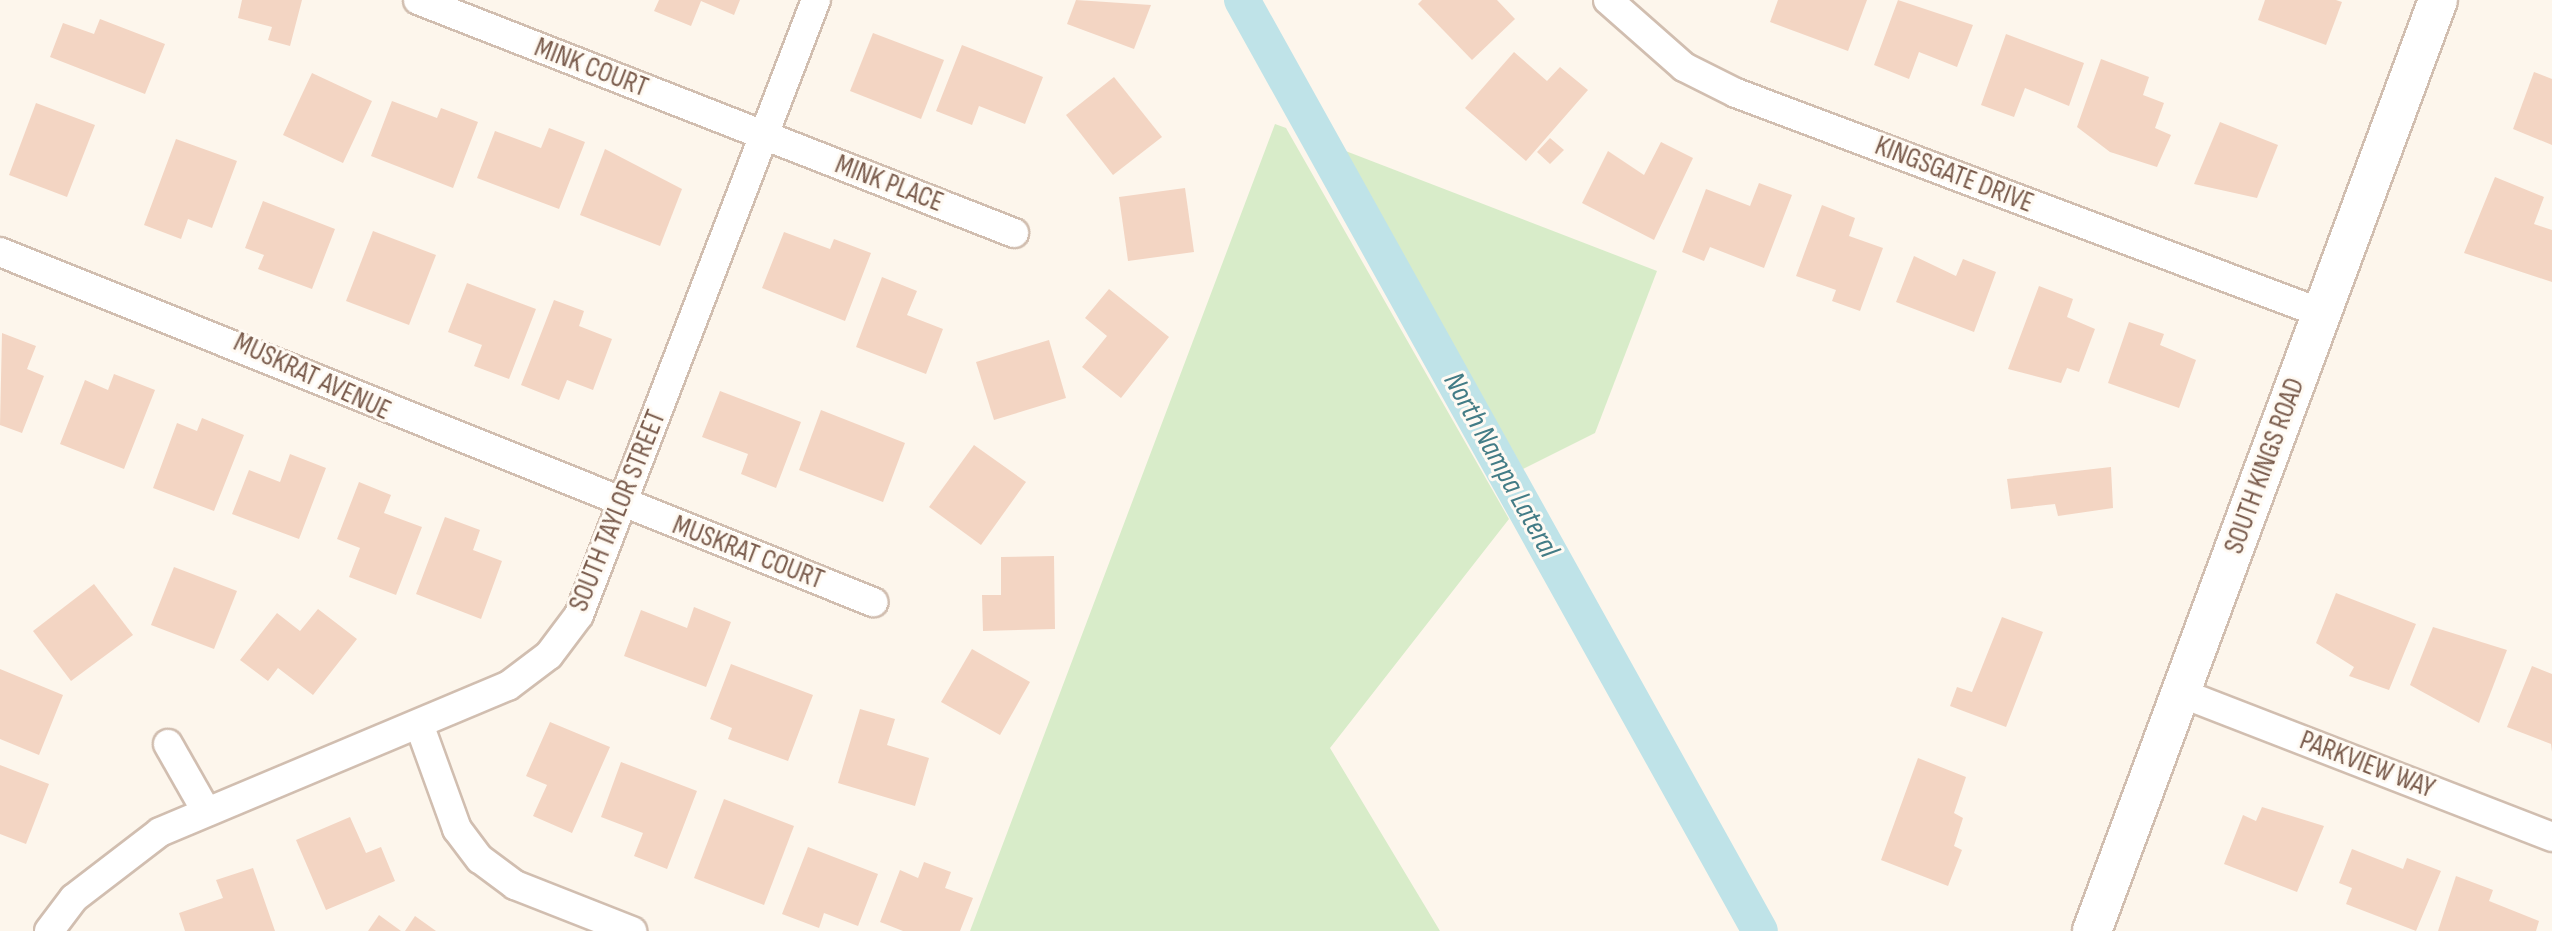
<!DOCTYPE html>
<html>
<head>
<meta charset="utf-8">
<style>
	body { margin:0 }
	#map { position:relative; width:2552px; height:931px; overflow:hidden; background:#fdf6ec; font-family:"Sofia Sans Condensed",sans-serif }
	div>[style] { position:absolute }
	.green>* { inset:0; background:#d8ecc9 }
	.canal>* { height:36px; margin:-18px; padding:0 18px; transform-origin:18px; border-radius:18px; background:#bfe3e8 }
	.building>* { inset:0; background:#f3d5c3 }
	.roads { filter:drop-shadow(2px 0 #d1beb0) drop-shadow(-2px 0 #d1beb0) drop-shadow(0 2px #d1beb0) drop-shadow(0 -2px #d1beb0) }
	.minor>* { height:28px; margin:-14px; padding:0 14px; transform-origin:14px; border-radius:14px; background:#fff }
	.secondary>* { height:38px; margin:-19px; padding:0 19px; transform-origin:19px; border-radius:19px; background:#fff }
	span { translate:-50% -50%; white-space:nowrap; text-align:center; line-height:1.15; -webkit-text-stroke:6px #fffaf3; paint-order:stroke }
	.street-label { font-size:28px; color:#7a5c4d }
	.water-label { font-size:30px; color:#437c86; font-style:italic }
</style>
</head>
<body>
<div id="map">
	<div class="green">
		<i style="clip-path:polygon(1275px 124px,1286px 128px,1509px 519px,1330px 748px,1440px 931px,970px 931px)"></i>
		<i style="clip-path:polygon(1343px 150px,1657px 271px,1595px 433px,1523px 469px)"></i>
	</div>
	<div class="canal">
		<i style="left:1242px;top:0;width:1065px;rotate:60.91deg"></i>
	</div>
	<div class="building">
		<i style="clip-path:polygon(242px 0,302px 0,290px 46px,268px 40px,272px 27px,238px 18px)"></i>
		<i style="clip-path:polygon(659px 0,740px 0,734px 15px,701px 1px,691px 26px,654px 11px)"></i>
		<i style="clip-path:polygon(1076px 0,1151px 5px,1134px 49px,1067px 24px)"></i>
		<i style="clip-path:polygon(1422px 0,1497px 0,1515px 19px,1472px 60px,1418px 4px)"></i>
		<i style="clip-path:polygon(1778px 0,1867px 0,1848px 51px,1770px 22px)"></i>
		<i style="clip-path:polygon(1898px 0,1973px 25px,1957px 67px,1919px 52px,1909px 79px,1874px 65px)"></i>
		<i style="clip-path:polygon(2265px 0,2336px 0,2342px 2px,2326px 45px,2258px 20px)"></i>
		<i style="clip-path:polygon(100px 19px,165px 44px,145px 94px,50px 57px,63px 23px,94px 34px)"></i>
		<i style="clip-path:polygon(873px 33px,944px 60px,921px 119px,850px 91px)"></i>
		<i style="clip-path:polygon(2006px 34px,2084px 63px,2069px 106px,2025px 88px,2014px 117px,1981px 105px)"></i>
		<i style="clip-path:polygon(962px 45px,1043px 77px,1025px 124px,979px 106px,972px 125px,936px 111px)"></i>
		<i style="clip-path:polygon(1514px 52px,1547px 81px,1560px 67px,1588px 90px,1526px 161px,1465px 108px)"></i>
		<i style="clip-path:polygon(2101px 59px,2149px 77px,2143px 95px,2164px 103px,2155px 128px,2171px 135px,2157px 167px,2110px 152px,2077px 127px)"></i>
		<i style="clip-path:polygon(2534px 72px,2552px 79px,2552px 145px,2513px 129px)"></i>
		<i style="clip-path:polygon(312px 73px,372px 101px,343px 163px,283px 135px)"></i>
		<i style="clip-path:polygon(1114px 77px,1162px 137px,1113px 175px,1066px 115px)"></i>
		<i style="clip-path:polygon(392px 101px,437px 118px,441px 108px,478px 122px,453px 188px,371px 156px)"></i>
		<i style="clip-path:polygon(36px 103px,95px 125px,67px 197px,9px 175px)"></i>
		<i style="clip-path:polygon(2220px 122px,2278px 145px,2257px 198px,2194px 184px)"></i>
		<i style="clip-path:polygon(549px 128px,585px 142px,559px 209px,477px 178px,495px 131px,541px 148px)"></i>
		<i style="clip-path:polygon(1550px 138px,1564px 150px,1550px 164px,1537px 152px)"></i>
		<i style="clip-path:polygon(176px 139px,237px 161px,212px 228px,188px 219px,181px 239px,144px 225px)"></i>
		<i style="clip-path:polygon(1661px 142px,1693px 158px,1654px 240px,1582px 203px,1608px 151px,1644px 175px)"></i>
		<i style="clip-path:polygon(605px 149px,682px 189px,660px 246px,580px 215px)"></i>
		<i style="clip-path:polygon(2495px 177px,2544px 197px,2534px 224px,2552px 230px,2552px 282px,2464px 253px)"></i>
		<i style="clip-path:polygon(1759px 183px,1792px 195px,1764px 268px,1710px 247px,1704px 261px,1682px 252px,1706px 189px,1750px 206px)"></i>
		<i style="clip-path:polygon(1185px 188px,1194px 252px,1128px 261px,1119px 197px)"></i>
		<i style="clip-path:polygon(263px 201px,335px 229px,312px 289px,258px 269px,264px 255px,245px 248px)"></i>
		<i style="clip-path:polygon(1822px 205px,1855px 218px,1849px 236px,1883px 248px,1860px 311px,1832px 301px,1836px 290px,1796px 276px)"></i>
		<i style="clip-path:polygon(373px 231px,436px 255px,409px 325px,346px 301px)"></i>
		<i style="clip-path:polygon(784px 232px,830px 249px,834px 239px,871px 253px,845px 321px,762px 288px)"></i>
		<i style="clip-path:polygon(1914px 256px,1956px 276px,1963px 259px,1996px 272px,1974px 332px,1896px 302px)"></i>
		<i style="clip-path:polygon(882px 277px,917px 291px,907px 315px,943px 329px,926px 374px,856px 347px)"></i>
		<i style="clip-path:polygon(467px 283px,536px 309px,509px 379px,474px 366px,482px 345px,448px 332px)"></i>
		<i style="clip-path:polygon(2039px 286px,2073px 299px,2067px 317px,2095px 329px,2079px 372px,2067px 368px,2061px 383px,2008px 369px)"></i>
		<i style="clip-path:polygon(1109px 289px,1169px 337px,1121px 398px,1082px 367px,1107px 336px,1085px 318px)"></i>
		<i style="clip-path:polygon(554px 300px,584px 311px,579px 326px,612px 339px,593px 390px,567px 380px,559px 400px,521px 385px)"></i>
		<i style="clip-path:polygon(2129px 322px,2164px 334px,2160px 345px,2196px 360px,2179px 408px,2108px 383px)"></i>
		<i style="clip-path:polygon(2px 333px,36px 346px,27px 369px,44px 376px,22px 433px,0 425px)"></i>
		<i style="clip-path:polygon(1049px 340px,1066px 398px,994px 420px,976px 362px)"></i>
		<i style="clip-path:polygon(114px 374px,155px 390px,124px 469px,60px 444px,85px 380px,108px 390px)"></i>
		<i style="clip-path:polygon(720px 391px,801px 422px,776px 488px,741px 474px,748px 454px,702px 437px)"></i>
		<i style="clip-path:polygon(821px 410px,905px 443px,883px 502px,799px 470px)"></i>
		<i style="clip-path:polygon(202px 418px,244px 435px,214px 511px,153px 488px,177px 423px,197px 431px)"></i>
		<i style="clip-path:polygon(974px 445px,1026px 482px,981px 545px,929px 507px)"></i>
		<i style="clip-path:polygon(290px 454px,326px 468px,299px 539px,232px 514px,249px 470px,280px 482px)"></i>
		<i style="clip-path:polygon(2111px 467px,2113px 508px,2058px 516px,2055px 504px,2011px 509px,2007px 479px)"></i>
		<i style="clip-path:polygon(359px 482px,391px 495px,384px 513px,422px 527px,396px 595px,349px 577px,360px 548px,337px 539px)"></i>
		<i style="clip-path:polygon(445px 517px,480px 530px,473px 550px,502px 561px,481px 619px,416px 594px)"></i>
		<i style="clip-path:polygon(1054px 556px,1055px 629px,983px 631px,982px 595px,1001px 595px,1001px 557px)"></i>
		<i style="clip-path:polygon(174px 567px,237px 591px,214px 649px,151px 625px)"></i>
		<i style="clip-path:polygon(94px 584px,133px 635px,71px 681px,33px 631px)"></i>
		<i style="clip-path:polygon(2336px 593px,2416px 624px,2389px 690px,2349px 676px,2354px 667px,2316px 643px)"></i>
		<i style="clip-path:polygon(694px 607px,731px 622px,706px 687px,624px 656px,641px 610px,687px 628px)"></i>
		<i style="clip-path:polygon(318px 609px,357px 639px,313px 695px,278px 668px,268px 681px,240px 660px,277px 613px,300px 631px)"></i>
		<i style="clip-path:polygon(2002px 617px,2043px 632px,2006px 727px,1950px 706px,1957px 687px,1972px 692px)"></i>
		<i style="clip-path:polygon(2433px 627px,2507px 650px,2479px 723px,2410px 685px)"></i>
		<i style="clip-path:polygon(972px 649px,1030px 682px,1000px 735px,941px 702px)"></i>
		<i style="clip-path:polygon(731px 664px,813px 695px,788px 761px,728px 739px,732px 728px,710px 719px)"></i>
		<i style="clip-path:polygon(2532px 666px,2552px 674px,2552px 752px,2551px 744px,2507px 727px)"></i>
		<i style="clip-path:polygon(0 669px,63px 695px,39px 755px,0 739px)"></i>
		<i style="clip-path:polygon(860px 709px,895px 719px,887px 745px,929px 758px,915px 806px,838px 783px)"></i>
		<i style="clip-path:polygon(550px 722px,610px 747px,572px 833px,533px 816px,547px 785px,526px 776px)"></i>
		<i style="clip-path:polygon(1918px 758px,1966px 777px,1954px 813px,1963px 818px,1954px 846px,1962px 850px,1948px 886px,1881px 860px)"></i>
		<i style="clip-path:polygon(621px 762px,697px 791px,667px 869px,634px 856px,643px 833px,601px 817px)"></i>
		<i style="clip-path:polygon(0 765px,49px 784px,26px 844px,0 834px)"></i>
		<i style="clip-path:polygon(724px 799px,794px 826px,764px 905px,694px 878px)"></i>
		<i style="clip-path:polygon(2262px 807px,2324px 826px,2297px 892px,2224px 864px,2243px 815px,2256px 821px)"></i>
		<i style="clip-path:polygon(350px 817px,366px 853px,381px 847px,395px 881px,326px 910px,296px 840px)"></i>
		<i style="clip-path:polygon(808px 847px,878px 874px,858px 926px,824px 913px,819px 928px,782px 914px)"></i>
		<i style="clip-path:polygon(2352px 849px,2403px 869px,2407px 858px,2441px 871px,2416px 931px,2346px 904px,2352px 888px,2339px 883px)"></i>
		<i style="clip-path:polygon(924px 862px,951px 872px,945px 888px,973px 898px,960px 931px,903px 931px,880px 922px,900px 870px,918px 878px)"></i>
		<i style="clip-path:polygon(253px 868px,275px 931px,185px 931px,179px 913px,223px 898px,216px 880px)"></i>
		<i style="clip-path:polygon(2456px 876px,2493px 890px,2489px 901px,2539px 921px,2536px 931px,2438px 931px)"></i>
		<i style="clip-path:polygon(379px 915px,401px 931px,368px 931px)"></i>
		<i style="clip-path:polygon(415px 916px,436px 931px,405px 931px)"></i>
	</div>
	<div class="roads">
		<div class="minor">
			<i style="left:418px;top:0;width:640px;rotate:21.35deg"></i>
			<i style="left:1608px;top:0;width:101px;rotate:41.4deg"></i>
			<i style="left:1684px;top:67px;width:58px;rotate:26.6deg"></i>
			<i style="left:1736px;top:93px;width:625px;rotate:20.61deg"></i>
			<i style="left:0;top:252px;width:941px;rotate:21.85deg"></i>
			<i style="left:2181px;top:693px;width:398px;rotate:21.2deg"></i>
			<i style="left:419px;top:724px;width:112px;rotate:70.1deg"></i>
			<i style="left:457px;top:829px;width:38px;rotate:53deg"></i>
			<i style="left:480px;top:859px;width:44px;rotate:36.6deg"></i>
			<i style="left:515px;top:885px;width:126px;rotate:21.5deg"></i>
			<i style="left:168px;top:744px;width:75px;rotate:60.4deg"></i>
			<i style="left:49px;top:931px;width:41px;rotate:-52.9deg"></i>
			<i style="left:74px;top:898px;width:108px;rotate:-37.5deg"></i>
			<i style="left:160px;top:832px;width:377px;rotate:-22.8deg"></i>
			<i style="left:508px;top:686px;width:51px;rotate:-37.1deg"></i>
			<i style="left:549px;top:655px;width:50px;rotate:-53.1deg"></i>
			<i style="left:579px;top:615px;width:659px;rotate:-68.93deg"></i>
		</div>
		<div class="secondary">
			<i style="left:2092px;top:931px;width:993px;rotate:-69.61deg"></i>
		</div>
	</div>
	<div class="street-label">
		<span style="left:591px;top:68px;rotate:21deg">MINK COURT</span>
		<span style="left:1954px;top:175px;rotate:21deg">KINGSGATE DRIVE</span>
		<span style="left:889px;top:184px;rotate:21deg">MINK PLACE</span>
		<span style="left:312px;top:377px;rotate:25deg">MUSKRAT AVENUE</span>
		<span style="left:2265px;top:466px;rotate:-70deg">SOUTH KINGS ROAD</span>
		<span style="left:618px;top:511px;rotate:-68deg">SOUTH TAYLOR STREET</span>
		<span style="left:748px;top:553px;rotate:21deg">MUSKRAT COURT</span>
		<span style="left:2367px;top:765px;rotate:21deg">PARKVIEW WAY</span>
	</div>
	<div class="water-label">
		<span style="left:1501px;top:465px;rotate:61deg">North Nampa Lateral</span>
	</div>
</div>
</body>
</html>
